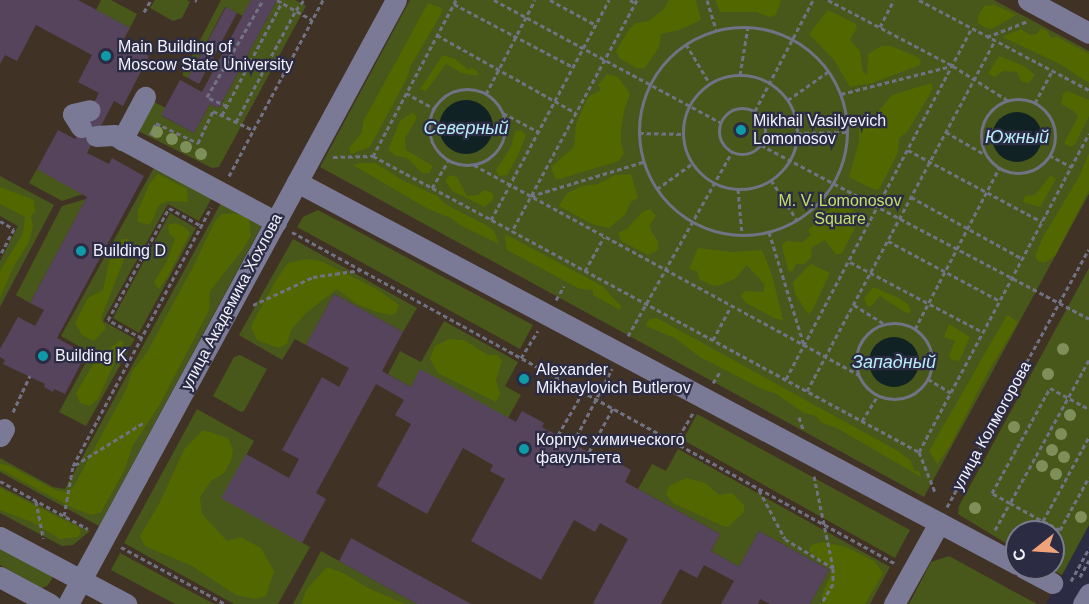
<!DOCTYPE html>
<html>
<head>
<meta charset="utf-8">
<style>
	body { margin:0 }
	#map { position:relative; width:1089px; height:604px; overflow:hidden; background:#2c2b44; font-family:Arial,sans-serif }
	div>[style] { position:absolute }
	.education>* { inset:0; background:#413226 }
	.green>* { inset:0; background:#48571a }
	.forest>* { inset:0; background:#536700 }
	.water>* { inset:0; background:#112225 }
	.round { border-radius:50% }
	.building>* { inset:0; background:#56445c }
	.path>* { height:3px; margin-top:-1.5px; transform-origin:0; background:repeating-linear-gradient(90deg,#727285 0 4.5px,transparent 0 7.5px) }
	.path>.ring { margin:-1.5px; padding:0; box-sizing:content-box; background:none; border:3px solid #727285; border-radius:50% }
	.minor>* { height:21px; margin:-10.5px; padding:0 10.5px; transform-origin:10.5px; border-radius:10.5px; background:#7a7a97 }
	.trees>* { width:12px; height:12px; margin:-6px; border-radius:50%; background:#7e8f59 }
	.dots>* { width:16px; height:16px; translate:-50% -50%; box-sizing:border-box; border:3px solid #2c2b44; border-radius:50% }
	span { translate:-50% -50%; white-space:nowrap; text-align:center; line-height:1.15; -webkit-text-stroke:4.5px #2c2b44; paint-order:stroke }
	.poi-label { font-size:16px; color:#f2f2fc }
	.left { translate:0 -50%; text-align:left }
	.park-label { font-size:16px; color:#c1e06b }
	.street-label { font-size:16px; color:#f2f2fc }
	.water-label { font-size:18px; color:#b6eefa; font-style:italic }
	.north { position:absolute; left:1005px; top:520px; width:60px; height:60px; box-sizing:border-box; background:#2c2b44; border:2px solid #7b7b8e; border-radius:50%; rotate:253deg; font-size:16px; font-weight:700; line-height:24px; text-align:center; color:#f2f2fc }
	.north::after { content:''; display:block; margin:auto; width:21px; height:27px; background:#f0a279; clip-path:polygon(50% 0,100% 100%,50% 72%,0 100%) }
</style>
</head>
<body>
<div id="map">
	<div class="education">
		<i style="clip-path:polygon(evenodd,0 0,1089px 0,1089px 525px,1046px 604px,0 604px,0 0,1017px 532px,1053px 532px,1053px 568px,1017px 568px,1017px 532px)"></i>
	</div>
	<div class="green">
		<i style="clip-path:polygon(101px 0,111px 0,137px 14px,130px 28px,96px 10px)"></i>
		<i style="clip-path:polygon(155px 0,187px 0,190px 2px,182px 18px,173px 21px,150px 8px)"></i>
		<i style="clip-path:polygon(221px 0,251px 0,243px 16px,225px 7px,188px 78px,182px 75px)"></i>
		<i style="clip-path:polygon(277px 0,295px 0,306px 6px,219px 167px,212px 168px,140px 132px,140px 125px,152px 101px,166px 108px,162px 116px,194px 133px,210px 104px,219px 108px)"></i>
		<i style="clip-path:polygon(410px 0,994px 0,1089px 51px,1089px 194px,924px 497px,320px 167px)"></i>
		<i style="clip-path:polygon(157px 162px,214px 194px,199px 221px,168px 204px,103px 321px,135px 339px,86px 426px,59px 412px,91px 353px,61px 336px)"></i>
		<i style="clip-path:polygon(37px 169px,83px 194px,62px 201px,29px 183px)"></i>
		<i style="clip-path:polygon(0 176px,54px 205px,0 307px,0 261px,18px 226px,0 216px)"></i>
		<i style="clip-path:polygon(86px 199px,30px 303px,16px 295px,62px 206px)"></i>
		<i style="clip-path:polygon(222px 201px,263px 223px,99px 526px,0 472px,0 458px,53px 487px,65px 489px)"></i>
		<i style="clip-path:polygon(318px 210px,533px 325px,520px 349px,297px 227px,303px 217px)"></i>
		<i style="clip-path:polygon(170px 213px,196px 228px,139px 333px,113px 318px)"></i>
		<i style="clip-path:polygon(293px 239px,417px 308px,403px 332px,334px 294px,306px 345px,295px 339px,282px 360px,239px 335px)"></i>
		<i style="clip-path:polygon(1089px 268px,1089px 525px,1062px 575px,1049px 568px,1053px 568px,1053px 532px,1017px 532px,1017px 550px,958px 514px,959px 506px)"></i>
		<i style="clip-path:polygon(444px 321px,518px 362px,505px 386px,521px 395px,508px 418px,420px 370px,411px 387px,388px 374px,400px 351px,421px 362px)"></i>
		<i style="clip-path:polygon(240px 355px,267px 369px,244px 411px,241px 412px,213px 396px,234px 357px)"></i>
		<i style="clip-path:polygon(197px 409px,254px 441px,222px 498px,310px 547px,278px 604px,234px 604px,124px 543px)"></i>
		<i style="clip-path:polygon(697px 414px,910px 530px,895px 558px,683px 440px)"></i>
		<i style="clip-path:polygon(678px 449px,890px 567px,870px 604px,810px 604px,829px 570px,759px 531px,739px 567px,711px 551px,720px 534px,638px 489px,652px 464px,666px 471px)"></i>
		<i style="clip-path:polygon(0 486px,90px 531px,73px 545px,62px 546px,0 513px)"></i>
		<i style="clip-path:polygon(0 545px,52px 573px,52px 579px,47px 586px,42px 588px,0 565px)"></i>
		<i style="clip-path:polygon(321px 551px,417px 604px,293px 604px)"></i>
		<i style="clip-path:polygon(120px 553px,214px 604px,175px 604px,111px 570px)"></i>
		<i style="clip-path:polygon(949px 556px,1037px 604px,909px 604px,931px 562px)"></i>
	</div>
	<div class="forest">
		<i style="clip-path:polygon(669px 0,696px 0,701px 20px,679px 30px,661px 34px,659px 47px,645px 68px,637px 68px,619px 58px,616px 51px,630px 28px,636px 23px,649px 21px,664px 9px)"></i>
		<i style="clip-path:polygon(715px 0,781px 0,776px 15px,769px 17px,756px 12px,720px 12px)"></i>
		<i style="clip-path:polygon(428px 3px,442px 8px,440px 16px,411px 65px,407px 78px,370px 147px,351px 154px,349px 148px,362px 133px,363px 122px)"></i>
		<i style="clip-path:polygon(994px 5px,1003px 9px,1016px 15px,992px 29px,984px 27px,978px 23px,978px 16px,984px 6px)"></i>
		<i style="clip-path:polygon(828px 10px,856px 24px,857px 28px,850px 40px,860px 51px,863px 72px,867px 75px,868px 54px,882px 46px,891px 46px,913px 55px,921px 60px,920px 65px,872px 83px,850px 87px,834px 60px,809px 34px)"></i>
		<i style="clip-path:polygon(1021px 29px,1030px 35px,1037px 34px,1040px 29px,1046px 30px,1051px 38px,1057px 37px,1089px 54px,1089px 83px,1058px 63px,1002px 37px)"></i>
		<i style="clip-path:polygon(443px 55px,455px 59px,469px 70px,472px 68px,477px 71px,478px 76px,462px 73px,446px 64px,426px 91px,420px 89px)"></i>
		<i style="clip-path:polygon(999px 56px,1024px 66px,1035px 75px,1029px 83px,1022px 82px,1017px 72px,1003px 71px,995px 77px,988px 74px)"></i>
		<i style="clip-path:polygon(607px 74px,618px 77px,630px 94px,624px 111px,621px 131px,621px 143px,624px 153px,619px 161px,556px 180px,551px 167px,574px 147px,576px 124px,583px 108px,589px 96px,601px 90px,598px 85px)"></i>
		<i style="clip-path:polygon(931px 83px,933px 88px,927px 99px,907px 132px,899px 138px,898px 152px,881px 186px,878px 190px,873px 189px,849px 177px,859px 141px,859px 125px,873px 118px,892px 95px)"></i>
		<i style="clip-path:polygon(1067px 91px,1089px 100px,1089px 116px,1075px 144px,1071px 147px,1064px 143px,1078px 117px,1074px 111px,1061px 104px,1063px 94px)"></i>
		<i style="clip-path:polygon(413px 112px,417px 118px,405px 138px,406px 150px,433px 166px,429px 173px,422px 173px,407px 158px,396px 156px,388px 150px,400px 121px)"></i>
		<i style="clip-path:polygon(520px 130px,526px 135px,517px 157px,507px 175px,499px 176px,496px 171px,498px 167px,511px 147px,515px 131px)"></i>
		<i style="clip-path:polygon(1089px 153px,1089px 190px,1055px 256px,1044px 263px,1038px 261px,1035px 256px,1043px 237px,1080px 175px)"></i>
		<i style="clip-path:polygon(360px 163px,375px 163px,402px 180px,437px 196px,447px 205px,486px 225px,494px 231px,499px 244px,460px 225px,451px 218px,428px 209px,353px 165px)"></i>
		<i style="clip-path:polygon(158px 174px,187px 189px,188px 202px,167px 201px,159px 205px,150px 225px,138px 222px,138px 210px,150px 183px)"></i>
		<i style="clip-path:polygon(631px 174px,638px 198px,631px 202px,625px 215px,609px 228px,592px 224px,559px 206px,566px 194px,582px 186px,598px 184px,615px 175px)"></i>
		<i style="clip-path:polygon(450px 175px,457px 177px,467px 196px,478px 195px,484px 190px,491px 192px,494px 196px,492px 201px,485px 207px,452px 191px,445px 180px)"></i>
		<i style="clip-path:polygon(1051px 175px,1056px 179px,1040px 207px,1023px 202px,1025px 196px,1035px 195px)"></i>
		<i style="clip-path:polygon(0 187px,34px 200px,35px 211px,31px 216px,33px 226px,29px 242px,14px 266px,0 298px,0 271px,23px 233px,25px 217px,0 204px)"></i>
		<i style="clip-path:polygon(842px 205px,858px 213px,857px 224px,842px 253px,836px 255px,825px 240px,812px 247px,811px 258px,804px 264px,796px 264px,792px 272px,788px 270px,782px 246px,786px 241px,803px 242px,811px 235px,808px 230px,832px 207px)"></i>
		<i style="clip-path:polygon(650px 209px,656px 216px,650px 224px,651px 231px,658px 241px,658px 250px,648px 255px,621px 241px,618px 233px,627px 229px,642px 212px)"></i>
		<i style="clip-path:polygon(233px 213px,249px 218px,251px 235px,244px 248px,210px 291px,209px 310px,160px 404px,132px 447px,125px 469px,101px 512px,91px 515px,71px 507px,0 469px,0 464px,8px 465px,55px 490px,67px 492px,74px 486px,127px 388px,132px 371px,146px 354px,192px 269px,215px 221px,222px 214px)"></i>
		<i style="clip-path:polygon(176px 223px,186px 228px,190px 233px,168px 276px,159px 289px,154px 282px,166px 263px,175px 239px,169px 233px,168px 225px)"></i>
		<i style="clip-path:polygon(505px 234px,602px 286px,621px 306px,620px 310px,593px 295px,593px 290px,580px 289px,507px 250px)"></i>
		<i style="clip-path:polygon(122px 239px,129px 239px,128px 249px,101px 318px,106px 328px,94px 341px,82px 335px,75px 323px,88px 298px,103px 290px,111px 253px)"></i>
		<i style="clip-path:polygon(698px 248px,732px 252px,762px 250px,772px 275px,783px 320px,776px 319px,746px 303px,741px 296px,745px 291px,763px 292px,765px 285px,747px 265px,736px 278px,721px 285px,713px 286px,699px 279px,697px 271px,689px 269px)"></i>
		<i style="clip-path:polygon(306px 259px,321px 261px,378px 290px,399px 305px,396px 313px,391px 315px,377px 312px,357px 304px,337px 289px,306px 313px,291px 330px,287px 344px,278px 348px,257px 340px,251px 328px,254px 320px,278px 277px,288px 263px)"></i>
		<i style="clip-path:polygon(811px 264px,830px 273px,812px 311px,808px 314px,795px 294px,793px 282px)"></i>
		<i style="clip-path:polygon(873px 287px,897px 297px,908px 304px,911px 311px,908px 314px,880px 296px,871px 306px,867px 306px,864px 298px)"></i>
		<i style="clip-path:polygon(1007px 315px,1018px 322px,987px 374px,950px 446px,937px 464px,929px 451px)"></i>
		<i style="clip-path:polygon(657px 318px,898px 451px,911px 461px,914px 471px,919px 471px,921px 477px,837px 428px,822px 423px,816px 416px,804px 413px,775px 393px,764px 390px,700px 357px,675px 338px,646px 326px,649px 319px)"></i>
		<i style="clip-path:polygon(949px 324px,970px 337px,959px 361px,952px 360px,949px 356px,955px 341px,944px 337px)"></i>
		<i style="clip-path:polygon(449px 339px,464px 340px,488px 355px,497px 355px,502px 361px,496px 380px,500px 394px,496px 402px,438px 373px,430px 359px,435px 346px)"></i>
		<i style="clip-path:polygon(121px 340px,124px 342px,98px 399px,90px 406px,80px 403px,76px 393px,97px 358px)"></i>
		<i style="clip-path:polygon(203px 430px,228px 438px,233px 450px,231px 461px,224px 473px,211px 481px,200px 497px,202px 514px,227px 541px,241px 537px,261px 548px,274px 571px,266px 596px,254px 599px,236px 595px,192px 566px,145px 546px,140px 536px,159px 504px,185px 448px)"></i>
		<i style="clip-path:polygon(686px 478px,705px 483px,719px 495px,732px 493px,744px 505px,744px 512px,728px 527px,723px 526px,673px 503px,666px 494px,669px 486px)"></i>
		<i style="clip-path:polygon(0 488px,78px 527px,81px 531px,78px 537px,60px 539px,32px 522px,0 510px)"></i>
		<i style="clip-path:polygon(823px 542px,846px 547px,874px 561px,881px 570px,883px 573px,865px 604px,822px 604px,822px 595px,833px 569px,809px 551px,811px 545px)"></i>
		<i style="clip-path:polygon(327px 567px,345px 574px,368px 588px,405px 604px,301px 604px,307px 589px)"></i>
	</div>
	<div class="water">
		<i class="round" style="left:439px;top:100px;width:54px;height:54px"></i>
		<i class="round" style="left:992px;top:112px;width:50px;height:50px"></i>
		<i class="round" style="left:869px;top:337px;width:50px;height:50px"></i>
	</div>
	<div class="building">
		<i style="clip-path:polygon(0 0,78px 0,130px 28px,122px 42px,149px 56px,123px 106px,114px 101px,87px 153px,109px 164px,112px 158px,144px 176px,57px 338px,86px 354px,65px 394px,54px 389px,53px 392px,44px 387px,45px 384px,3px 364px,5px 360px,0 357px,0 349px,18px 317px,35px 326px,44px 310px,30px 303px,87px 197px,37px 169px,58px 130px,75px 139px,99px 93px,78px 82px,92px 55px,36px 25px,17px 61px,5px 55px,0 64px)"></i>
		<i style="clip-path:polygon(251px 0,277px 0,219px 108px,210px 104px,194px 133px,161px 115px,180px 80px,202px 92px)"></i>
		<i style="clip-path:polygon(226px 7px,237px 13px,199px 84px,188px 78px)"></i>
		<i style="clip-path:polygon(334px 294px,403px 332px,382px 371px,411px 387px,420px 369px,516px 422px,522px 411px,544px 423px,542px 427px,603px 460px,605px 456px,631px 470px,625px 482px,720px 534px,711px 551px,739px 567px,759px 531px,829px 570px,810px 604px,770px 604px,760px 599px,758px 604px,721px 604px,734px 581px,704px 565px,697px 578px,680px 569px,661px 604px,595px 604px,593px 603px,628px 539px,600px 523px,595px 532px,574px 520px,541px 580px,471px 541px,505px 479px,490px 471px,493px 465px,463px 448px,427px 514px,377px 486px,411px 424px,395px 415px,404px 400px,376px 384px,316px 493px,326px 499px,302px 543px,221px 498px,246px 454px,289px 478px,299px 459px,282px 450px,322px 377px,339px 387px,349px 368px,306px 345px)"></i>
		<i style="clip-path:polygon(351px 538px,471px 604px,417px 604px,339px 561px)"></i>
	</div>
	<div class="path">
		<i style="left:195px;top:0;width:2px;rotate:27deg"></i>
		<i style="left:277px;top:0;width:40px;rotate:29.7deg"></i>
		<i style="left:456px;top:0;width:177px;rotate:118deg"></i>
		<i style="left:373px;top:156px;width:158px;rotate:28.3deg"></i>
		<i style="left:494px;top:0;width:257px;rotate:28.4deg"></i>
		<i style="left:550px;top:0;width:52px;rotate:28.5deg"></i>
		<i style="left:630px;top:0;width:6px;rotate:31deg"></i>
		<i style="left:637px;top:0;width:263px;rotate:118.4deg"></i>
		<i style="left:512px;top:231px;width:463px;rotate:28.5deg"></i>
		<i style="left:919px;top:452px;width:361px;rotate:-61.9deg"></i>
		<i style="left:707px;top:0;width:31px;rotate:73deg"></i>
		<i style="left:828px;top:0;width:141px;rotate:27.8deg"></i>
		<i style="left:953px;top:66px;width:64px;rotate:32.2deg"></i>
		<i style="left:919px;top:0;width:192px;rotate:27.9deg"></i>
		<i style="left:454px;top:4px;width:135px;rotate:27.9deg"></i>
		<i style="left:144px;top:12px;width:14px;rotate:-60deg"></i>
		<i style="left:880px;top:27px;width:30px;rotate:-63deg"></i>
		<i class="ring" style="left:639px;top:27px;width:205px;height:205px"></i>
		<i style="left:437px;top:35px;width:159px;rotate:29.3deg"></i>
		<i style="left:987px;top:37px;width:44px;rotate:-21.3deg"></i>
		<i style="left:686px;top:44px;width:47px;rotate:59deg"></i>
		<i style="left:740px;top:75px;width:50px;rotate:-80.7deg"></i>
		<i class="ring" style="left:683px;top:75px;width:111px;height:111px"></i>
		<i class="ring" style="left:429px;top:89px;width:73px;height:73px"></i>
		<i style="left:406px;top:93px;width:31px;rotate:29deg"></i>
		<i style="left:486px;top:94px;width:106px;rotate:-62.5deg"></i>
		<i style="left:841px;top:94px;width:114px;rotate:-14.2deg"></i>
		<i class="ring" style="left:981px;top:99px;width:71px;height:71px"></i>
		<i style="left:788px;top:100px;width:50px;rotate:-35.3deg"></i>
		<i style="left:1035px;top:103px;width:36px;rotate:-62deg"></i>
		<i style="left:227px;top:106px;width:22px;rotate:-156deg"></i>
		<i style="left:207px;top:97px;width:112px;rotate:-60deg"></i>
		<i class="ring" style="left:719px;top:108px;width:43px;height:43px"></i>
		<i style="left:755px;top:111px;width:125px;rotate:-62.4deg"></i>
		<i style="left:503px;top:113px;width:40px;rotate:28deg"></i>
		<i style="left:222px;top:115px;width:128px;rotate:-62deg"></i>
		<i style="left:236px;top:122px;width:127px;rotate:-61.8deg"></i>
		<i style="left:296px;top:10px;width:13px;rotate:-51deg"></i>
		<i style="left:946px;top:132px;width:44px;rotate:30.1deg"></i>
		<i style="left:639px;top:133px;width:45px;rotate:1.3deg"></i>
		<i style="left:797px;top:133px;width:51px;rotate:-1.1deg"></i>
		<i style="left:150px;top:135px;width:13px;rotate:-63deg"></i>
		<i style="left:156px;top:123px;width:47px;rotate:25.5deg"></i>
		<i style="left:198px;top:143px;width:35px;rotate:-65deg"></i>
		<i style="left:213px;top:111px;width:44px;rotate:25.4deg"></i>
		<i style="left:761px;top:145px;width:371px;rotate:27.9deg"></i>
		<i style="left:908px;top:150px;width:152px;rotate:28.2deg"></i>
		<i style="left:1049px;top:155px;width:26px;rotate:28deg"></i>
		<i style="left:333px;top:157px;width:40px;rotate:-1.4deg"></i>
		<i style="left:474px;top:165px;width:439px;rotate:28.6deg"></i>
		<i style="left:229px;top:176px;width:200px;rotate:-61.9deg"></i>
		<i style="left:771px;top:180px;width:48px;rotate:57deg"></i>
		<i style="left:432px;top:188px;width:31px;rotate:-59deg"></i>
		<i style="left:657px;top:189px;width:44px;rotate:-35.8deg"></i>
		<i style="left:738px;top:189px;width:46px;rotate:85deg"></i>
		<i style="left:531px;top:196px;width:117px;rotate:-16.9deg"></i>
		<i style="left:911px;top:197px;width:128px;rotate:29deg"></i>
		<i style="left:491px;top:220px;width:250px;rotate:-61.8deg"></i>
		<i style="left:0;top:221px;width:16px;rotate:30deg"></i>
		<i style="left:14px;top:229px;width:30px;rotate:118deg"></i>
		<i style="left:292px;top:232px;width:689px;rotate:28.8deg"></i>
		<i style="left:769px;top:232px;width:118px;rotate:72.8deg"></i>
		<i style="left:888px;top:241px;width:127px;rotate:28.2deg"></i>
		<i style="left:850px;top:262px;width:150px;rotate:27.8deg"></i>
		<i style="left:585px;top:271px;width:39px;rotate:-61deg"></i>
		<i style="left:556px;top:300px;width:16px;rotate:-60deg"></i>
		<i style="left:253px;top:305px;width:66px;rotate:-25deg"></i>
		<i style="left:313px;top:277px;width:48px;rotate:-8.5deg"></i>
		<i style="left:854px;top:305px;width:36px;rotate:32deg"></i>
		<i class="ring" style="left:856px;top:323px;width:73px;height:73px"></i>
		<i style="left:915px;top:329px;width:182px;rotate:-62.4deg"></i>
		<i style="left:628px;top:336px;width:211px;rotate:-60.5deg"></i>
		<i style="left:142px;top:338px;width:38px;rotate:-152deg"></i>
		<i style="left:108px;top:320px;width:128px;rotate:-61.4deg"></i>
		<i style="left:169px;top:208px;width:38px;rotate:29deg"></i>
		<i style="left:713px;top:340px;width:38px;rotate:-62deg"></i>
		<i style="left:521px;top:358px;width:32px;rotate:-58deg"></i>
		<i style="left:1089px;top:360px;width:163px;rotate:118.9deg"></i>
		<i style="left:1010px;top:503px;width:38px;rotate:29deg"></i>
		<i style="left:1043px;top:521px;width:96px;rotate:-61.3deg"></i>
		<i style="left:786px;top:379px;width:397px;rotate:-62.1deg"></i>
		<i style="left:928px;top:379px;width:27px;rotate:31deg"></i>
		<i style="left:713px;top:383px;width:13px;rotate:-58deg"></i>
		<i style="left:807px;top:391px;width:397px;rotate:-61.8deg"></i>
		<i style="left:13px;top:412px;width:40px;rotate:-65deg"></i>
		<i style="left:799px;top:417px;width:13px;rotate:72deg"></i>
		<i style="left:862px;top:421px;width:31px;rotate:-58deg"></i>
		<i style="left:558px;top:435px;width:50px;rotate:-59.8deg"></i>
		<i style="left:573px;top:443px;width:84px;rotate:-62.2deg"></i>
		<i style="left:675px;top:443px;width:35px;rotate:-59deg"></i>
		<i style="left:589px;top:452px;width:50px;rotate:-61.4deg"></i>
		<i style="left:919px;top:452px;width:43px;rotate:68.2deg"></i>
		<i style="left:75px;top:465px;width:80px;rotate:-31.7deg"></i>
		<i style="left:814px;top:476px;width:94px;rotate:78.3deg"></i>
		<i style="left:833px;top:568px;width:16px;rotate:90deg"></i>
		<i style="left:833px;top:584px;width:23px;rotate:121deg"></i>
		<i style="left:0;top:481px;width:100px;rotate:28.6deg"></i>
		<i style="left:759px;top:490px;width:55px;rotate:62deg"></i>
		<i style="left:785px;top:539px;width:56px;rotate:31.1deg"></i>
		<i style="left:36px;top:501px;width:38px;rotate:79deg"></i>
		<i style="left:947px;top:507px;width:294px;rotate:-61.2deg"></i>
		<i style="left:64px;top:516px;width:51px;rotate:-79.8deg"></i>
		<i style="left:73px;top:466px;width:293px;rotate:-61.9deg"></i>
		<i style="left:995px;top:530px;width:31px;rotate:-61deg"></i>
		<i style="left:1010px;top:503px;width:21px;rotate:-151deg"></i>
		<i style="left:992px;top:493px;width:120px;rotate:-61.1deg"></i>
		<i style="left:1050px;top:388px;width:44px;rotate:28.3deg"></i>
		<i style="left:1036px;top:532px;width:13px;rotate:-58deg"></i>
		<i style="left:1043px;top:521px;width:19px;rotate:28deg"></i>
		<i style="left:1060px;top:530px;width:60px;rotate:-61.3deg"></i>
		<i style="left:121px;top:547px;width:119px;rotate:28.7deg"></i>
		<i style="left:1080px;top:577px;width:19px;rotate:-62deg"></i>
		<i style="left:1071px;top:581px;width:38px;rotate:-61deg"></i>
	</div>
	<div class="minor">
		<i style="left:1028px;top:0;width:69px;rotate:28.4deg"></i>
		<i style="left:81px;top:127px;width:15px;rotate:-122deg"></i>
		<i style="left:73px;top:114px;width:17px;rotate:-13deg"></i>
		<i style="left:96px;top:136px;width:18px;rotate:-3deg"></i>
		<i style="left:114px;top:135px;width:184px;rotate:28.2deg"></i>
		<i style="left:122px;top:140px;width:49px;rotate:-61.9deg"></i>
		<i style="left:297px;top:182px;width:815px;rotate:27.95deg"></i>
		<i style="left:0;top:436px;width:8px;rotate:-60deg"></i>
		<i style="left:0;top:537px;width:143px;rotate:28deg"></i>
		<i style="left:1024px;top:568px;width:32px;rotate:28deg"></i>
		<i style="left:0;top:577px;width:57px;rotate:28.4deg"></i>
		<i style="left:68px;top:604px;width:687px;rotate:-61.5deg"></i>
		<i style="left:894px;top:604px;width:93px;rotate:-60.9deg"></i>
		<i style="left:1083px;top:604px;width:12px;rotate:-59deg"></i>
	</div>
	<div class="trees">
		<i style="left:157px;top:132px"></i>
		<i style="left:172px;top:139px"></i>
		<i style="left:186px;top:147px"></i>
		<i style="left:201px;top:154px"></i>
		<i style="left:1063px;top:349px"></i>
		<i style="left:1048px;top:374px"></i>
		<i style="left:1070px;top:415px"></i>
		<i style="left:1014px;top:427px"></i>
		<i style="left:1061px;top:434px"></i>
		<i style="left:1052px;top:450px"></i>
		<i style="left:1064px;top:457px"></i>
		<i style="left:1042px;top:466px"></i>
		<i style="left:1056px;top:474px"></i>
		<i style="left:975px;top:508px"></i>
		<i style="left:1081px;top:517px"></i>
	</div>
	<div class="dots">
		<i style="left:106px;top:56px;background:#0f9aa8"></i>
		<i style="left:741px;top:130px;background:#0f9aa8"></i>
		<i style="left:81px;top:251px;background:#0f9aa8"></i>
		<i style="left:43px;top:356px;background:#0f9aa8"></i>
		<i style="left:524px;top:379px;background:#0f9aa8"></i>
		<i style="left:524px;top:449px;background:#0f9aa8"></i>
	</div>
	<div class="poi-label">
		<span class="left" style="left:118px;top:56px">Main Building of<br>Moscow State University</span>
		<span class="left" style="left:753px;top:130px">Mikhail Vasilyevich<br>Lomonosov</span>
		<span class="left" style="left:93px;top:251px">Building D</span>
		<span class="left" style="left:55px;top:356px">Building K</span>
		<span class="left" style="left:536px;top:379px">Alexander<br>Mikhaylovich Butlerov</span>
		<span class="left" style="left:536px;top:449px">Корпус химического<br>факультета</span>
	</div>
	<div class="park-label">
		<span style="left:840px;top:210px">M. V. Lomonosov<br>Square</span>
	</div>
	<div class="street-label">
		<span style="left:232px;top:302px;rotate:-62deg">улица Академика Хохлова</span>
		<span style="left:992px;top:426px;rotate:-61deg">улица Колмогорова</span>
	</div>
	<div class="water-label">
		<span style="left:466px;top:128px">Северный</span>
		<span style="left:1017px;top:137px">Южный</span>
		<span style="left:894px;top:362px">Западный</span>
	</div>
	<div class="north">С</div>
</div>
</body>
</html>
